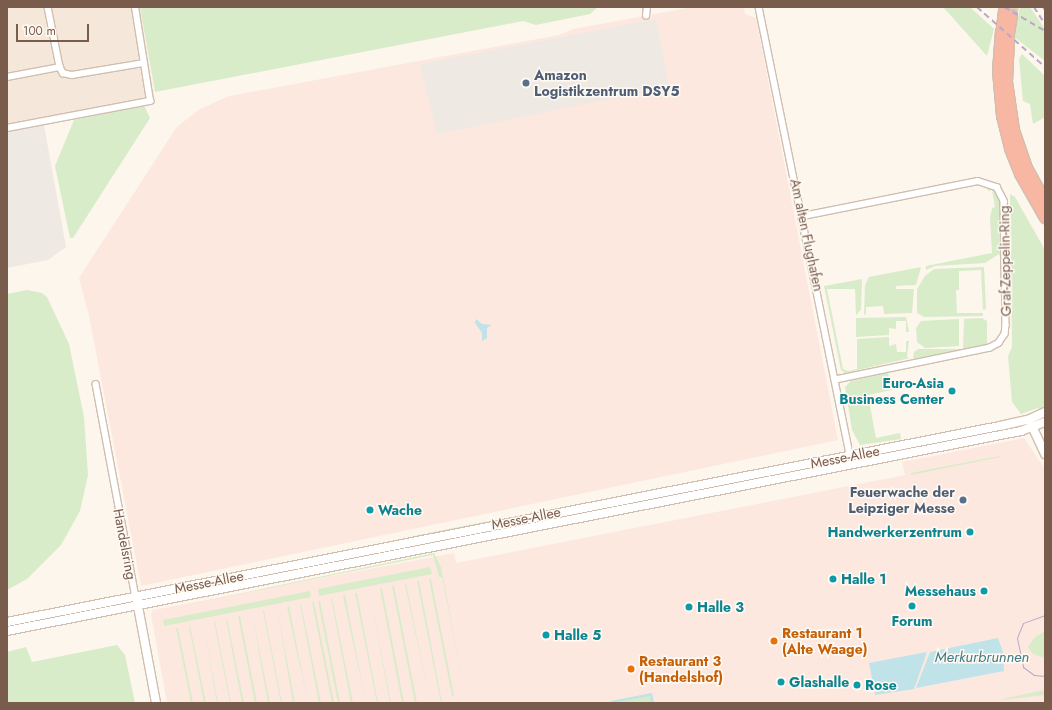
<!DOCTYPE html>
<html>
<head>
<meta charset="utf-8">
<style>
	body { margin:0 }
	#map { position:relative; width:1052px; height:710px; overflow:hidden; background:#fdf6ec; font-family:Jost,sans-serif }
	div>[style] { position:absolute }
	.residential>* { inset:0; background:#f5e8da }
	.commercial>* { inset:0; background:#fde8e0 }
	.industrial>* { inset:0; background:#efe9e4 }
	.green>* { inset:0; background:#d8ecc9 }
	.water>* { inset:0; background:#bfe3e8 }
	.highway-tunnel>* { height:10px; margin-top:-5px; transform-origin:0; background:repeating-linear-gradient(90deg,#dcd0c4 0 10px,transparent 0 15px) }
	.roads { filter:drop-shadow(1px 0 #d1beb0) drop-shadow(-1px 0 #d1beb0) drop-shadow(0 1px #d1beb0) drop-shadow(0 -1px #d1beb0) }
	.street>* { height:5.5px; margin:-2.75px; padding:0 2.75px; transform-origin:2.75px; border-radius:2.75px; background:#fff }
	.secondary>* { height:8px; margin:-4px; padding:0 4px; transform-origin:4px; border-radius:4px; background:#fff }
	.highway>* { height:10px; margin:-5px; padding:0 5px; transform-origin:5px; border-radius:5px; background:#f7b7a3 }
	.tram>* { height:1px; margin:-0.5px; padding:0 0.5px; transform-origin:0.5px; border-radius:0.5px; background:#b9a8c9 }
	.rail>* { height:1.5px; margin-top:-0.75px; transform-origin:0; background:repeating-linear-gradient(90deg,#b9a8c9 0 6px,transparent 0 10px) }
	.dots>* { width:11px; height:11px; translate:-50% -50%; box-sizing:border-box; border:2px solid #fffaf3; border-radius:50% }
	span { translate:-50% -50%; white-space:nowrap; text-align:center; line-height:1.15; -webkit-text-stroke:3px #fffaf3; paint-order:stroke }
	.service-label { font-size:14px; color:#4e5e75; font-weight:700 }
	.left { translate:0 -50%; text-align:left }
	.right { translate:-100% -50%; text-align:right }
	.street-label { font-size:14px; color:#7a5c4d }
	.culture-label { font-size:14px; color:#0d838f; font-weight:700 }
	.food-label { font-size:14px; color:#c56008; font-weight:700 }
	.water-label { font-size:15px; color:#437c86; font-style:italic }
	.frame { position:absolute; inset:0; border:8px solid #7a5c4d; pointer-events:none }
	.scale { position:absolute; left:16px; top:24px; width:73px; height:18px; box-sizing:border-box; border:2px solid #7a5c4d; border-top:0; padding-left:5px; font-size:12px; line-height:14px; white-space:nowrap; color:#7a5c4d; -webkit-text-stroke:3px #fffaf3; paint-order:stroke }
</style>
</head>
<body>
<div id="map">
	<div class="residential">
		<i style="clip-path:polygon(7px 7px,140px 7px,155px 102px,7px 125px)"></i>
	</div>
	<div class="commercial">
		<i style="clip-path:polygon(693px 7px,744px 7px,745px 14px,756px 18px,838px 440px,141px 586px,89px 316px,79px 278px,176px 128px,198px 110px,229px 96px,559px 35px,573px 29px)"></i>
		<i style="clip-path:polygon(1024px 438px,1045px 469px,1045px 703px,167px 703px,151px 615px,153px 610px,454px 553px,456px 563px,905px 475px,902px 462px)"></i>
	</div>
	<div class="industrial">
		<i style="clip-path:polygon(656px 19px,669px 87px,437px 134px,420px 64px)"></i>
		<i style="clip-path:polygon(44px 125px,66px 247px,48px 260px,7px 268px,7px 132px)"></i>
	</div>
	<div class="green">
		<i style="clip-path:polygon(140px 7px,598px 7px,590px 14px,536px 25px,523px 21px,155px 92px)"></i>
		<i style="clip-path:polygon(943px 7px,970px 7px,994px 29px,987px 56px)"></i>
		<i style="clip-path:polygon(1020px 7px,1030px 7px,1045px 29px,1045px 61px,1014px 37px)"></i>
		<i style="clip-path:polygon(1022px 54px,1045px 76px,1045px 117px,1033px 124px,1030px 104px,1023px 101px,1019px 59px)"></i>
		<i style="clip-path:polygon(144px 105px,150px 118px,73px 238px,70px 238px,55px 166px,74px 120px)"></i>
		<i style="clip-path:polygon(987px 186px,996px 191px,1000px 199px,1001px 260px,999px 254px,985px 263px,935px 266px,926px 270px,926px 266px,992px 253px,990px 218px,992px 208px,995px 207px,992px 190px,988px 191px)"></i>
		<i style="clip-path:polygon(1010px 194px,1015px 197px,1045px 250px,1045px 408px,1040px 411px,1038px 408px,1021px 414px,1012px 402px,1008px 356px,1012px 347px)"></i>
		<i style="clip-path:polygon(921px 267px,916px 285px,896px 286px,896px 289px,914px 289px,912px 313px,884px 314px,883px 306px,866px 307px,866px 315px,864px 314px,865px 285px,869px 277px)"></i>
		<i style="clip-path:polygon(984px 267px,986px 309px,983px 310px,981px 270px,959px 271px,959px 290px,956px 290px,957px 313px,983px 313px,983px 316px,924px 317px,917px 313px,917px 289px,925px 276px,934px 269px)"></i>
		<i style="clip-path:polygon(862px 279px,861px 310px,856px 315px,855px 289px,827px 289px,843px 369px,848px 371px,857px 369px,857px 339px,889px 337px,889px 346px,896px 344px,897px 352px,906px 352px,906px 341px,909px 341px,907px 357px,910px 358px,845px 373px,841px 370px,824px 286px)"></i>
		<i style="clip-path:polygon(27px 290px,42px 293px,47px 297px,69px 344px,84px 417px,88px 475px,80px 511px,61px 545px,27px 579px,7px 590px,7px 294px)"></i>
		<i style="clip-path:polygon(906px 317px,909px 332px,906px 332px,906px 321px,896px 321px,896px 329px,889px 328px,889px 335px,856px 337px,856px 318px)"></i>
		<i style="clip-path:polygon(982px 318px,987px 321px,987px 345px,914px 359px,913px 357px,914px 352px,918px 349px,963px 349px,964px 319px)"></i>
		<i style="clip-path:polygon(959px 319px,959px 346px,925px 348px,917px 342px,916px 328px,921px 321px)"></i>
		<i style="clip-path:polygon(888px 373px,892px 390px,868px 395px,876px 438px,900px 433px,901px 439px,860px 445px,852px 430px,845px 387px,851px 381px)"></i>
		<i style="clip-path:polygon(999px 456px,1000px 457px,911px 475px,911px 473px)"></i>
		<i style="clip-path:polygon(834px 462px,767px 479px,522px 527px,521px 524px)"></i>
		<i style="clip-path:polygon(489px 521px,478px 526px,428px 535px,428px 533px)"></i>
		<i style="clip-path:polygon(423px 534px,425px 536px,191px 581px,398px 540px)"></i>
		<i style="clip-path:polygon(426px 540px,427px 544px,360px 559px,216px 588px,255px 576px)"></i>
		<i style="clip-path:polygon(434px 553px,441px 567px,465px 693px,442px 577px,439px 577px,433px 555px,161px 610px)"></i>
		<i style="clip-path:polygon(385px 561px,157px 607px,153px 608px,359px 564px)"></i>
		<i style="clip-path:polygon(430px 567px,432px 574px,319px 596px,318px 589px)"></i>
		<i style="clip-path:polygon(429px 579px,431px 579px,454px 696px,452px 696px)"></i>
		<i style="clip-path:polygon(417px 581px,419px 581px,442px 703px,441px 703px)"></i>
		<i style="clip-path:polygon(406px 583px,430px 703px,405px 584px)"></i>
		<i style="clip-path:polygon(392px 586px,394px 586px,417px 703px,415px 703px)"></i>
		<i style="clip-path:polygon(380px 588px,382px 588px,404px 703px,402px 703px)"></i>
		<i style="clip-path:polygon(369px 590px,391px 703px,390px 703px)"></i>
		<i style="clip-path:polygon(310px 591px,311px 597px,164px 626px,163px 620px)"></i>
		<i style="clip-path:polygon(355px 593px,357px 593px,378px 703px,377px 703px)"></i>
		<i style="clip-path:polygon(345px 595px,366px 703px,343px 596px)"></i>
		<i style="clip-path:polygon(331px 598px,332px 598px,353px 703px,351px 703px)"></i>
		<i style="clip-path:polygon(318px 601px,320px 601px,340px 703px,338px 703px)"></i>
		<i style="clip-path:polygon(312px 602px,314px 602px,334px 703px,332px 703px)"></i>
		<i style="clip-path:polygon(300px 604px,301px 604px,321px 703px,319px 703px)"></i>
		<i style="clip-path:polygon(289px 606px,308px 703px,287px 607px)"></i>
		<i style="clip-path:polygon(277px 608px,295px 703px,293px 703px)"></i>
		<i style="clip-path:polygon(263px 611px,264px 611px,282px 703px,281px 703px)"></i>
		<i style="clip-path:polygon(252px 613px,270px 703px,268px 703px)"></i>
		<i style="clip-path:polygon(238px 616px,240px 616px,257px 703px,255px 703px)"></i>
		<i style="clip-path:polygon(226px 619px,227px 619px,244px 703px,242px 703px)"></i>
		<i style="clip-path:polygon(214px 621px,215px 621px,231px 703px,230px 703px)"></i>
		<i style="clip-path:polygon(203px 623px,218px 703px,217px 703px)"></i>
		<i style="clip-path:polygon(189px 626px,190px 626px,206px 703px,204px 703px)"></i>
		<i style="clip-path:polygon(176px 628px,178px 628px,193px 703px,191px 703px)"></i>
		<i style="clip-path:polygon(1045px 631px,1045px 658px,1033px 654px,1028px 647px,1034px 638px)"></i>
		<i style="clip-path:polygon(117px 645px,125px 655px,135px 703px,7px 703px,7px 652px,26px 647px,32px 662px)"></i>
		<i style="clip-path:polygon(1045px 690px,1045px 695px,1001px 700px,1002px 699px)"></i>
		<i style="clip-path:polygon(652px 693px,654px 703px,612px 703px,611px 701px)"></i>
	</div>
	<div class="water">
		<i style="clip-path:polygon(476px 319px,482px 324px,492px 325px,487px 328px,487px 338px,482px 341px,482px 333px,475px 323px)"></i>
		<i style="clip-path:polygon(998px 638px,1003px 652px,1004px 671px,916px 688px,930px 652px)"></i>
		<i style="clip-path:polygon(927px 652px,914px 689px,875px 695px,869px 663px)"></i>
		<i style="clip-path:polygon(652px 693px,654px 703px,651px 703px,650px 696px,612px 703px,611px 701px)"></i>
	</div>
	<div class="highway-tunnel">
		<i style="left:1012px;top:15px;width:8px;rotate:-76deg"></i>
	</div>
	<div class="roads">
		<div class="street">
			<i style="left:48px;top:7px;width:61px;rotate:78.7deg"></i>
			<i style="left:759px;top:7px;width:460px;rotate:78.5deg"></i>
			<i style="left:646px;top:16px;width:9px;rotate:-84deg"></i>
			<i style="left:7px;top:77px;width:54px;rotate:-10.7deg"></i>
			<i style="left:60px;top:67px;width:7px;rotate:63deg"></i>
			<i style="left:63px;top:73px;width:9px;rotate:13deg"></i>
			<i style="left:72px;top:75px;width:73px;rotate:-9.5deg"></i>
			<i style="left:7px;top:128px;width:146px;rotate:-10.7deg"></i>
			<i style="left:150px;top:101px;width:95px;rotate:-99.1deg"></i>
			<i style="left:803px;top:216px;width:178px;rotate:-11.3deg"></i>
			<i style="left:978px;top:181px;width:20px;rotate:18deg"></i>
			<i style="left:997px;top:187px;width:16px;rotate:63deg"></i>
			<i style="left:1004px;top:201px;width:124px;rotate:89.1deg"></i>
			<i style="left:1006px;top:325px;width:9px;rotate:96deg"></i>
			<i style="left:1005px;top:334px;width:11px;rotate:124deg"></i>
			<i style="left:999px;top:343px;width:10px;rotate:151deg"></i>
			<i style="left:990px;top:348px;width:158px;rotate:168.3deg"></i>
			<i style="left:96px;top:384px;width:217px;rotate:79.4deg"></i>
		</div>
		<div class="secondary">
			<i style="left:1031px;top:424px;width:33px;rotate:65deg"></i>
			<i style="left:137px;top:601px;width:104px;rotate:79.4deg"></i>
			<i style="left:7px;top:622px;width:1012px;rotate:-11.17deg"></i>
			<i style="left:1000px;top:426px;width:31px;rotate:-13deg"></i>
			<i style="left:1030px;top:419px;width:17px;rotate:-25deg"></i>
			<i style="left:7px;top:631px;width:1034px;rotate:-11.16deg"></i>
			<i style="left:1021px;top:431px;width:26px;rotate:-21deg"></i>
		</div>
		<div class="highway">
			<i style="left:1002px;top:27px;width:17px;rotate:-83deg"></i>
			<i style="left:1001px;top:31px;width:40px;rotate:94.3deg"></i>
			<i style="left:998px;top:71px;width:45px;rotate:84.9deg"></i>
			<i style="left:1002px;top:116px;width:34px;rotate:76deg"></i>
			<i style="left:1010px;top:149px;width:27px;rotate:68deg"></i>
			<i style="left:1020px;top:174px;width:51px;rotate:60.4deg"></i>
			<i style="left:1009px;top:34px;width:19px;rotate:-81deg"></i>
			<i style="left:1009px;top:38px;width:44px;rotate:92.6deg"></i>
			<i style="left:1007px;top:82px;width:49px;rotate:81.7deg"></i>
			<i style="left:1014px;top:130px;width:40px;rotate:71.1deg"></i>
			<i style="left:1027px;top:168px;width:38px;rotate:61deg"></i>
		</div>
	</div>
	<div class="tram">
		<i style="left:1045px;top:615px;width:23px;rotate:160deg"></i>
		<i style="left:1023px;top:623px;width:16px;rotate:112deg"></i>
		<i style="left:1017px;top:638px;width:30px;rotate:78deg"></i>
		<i style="left:1023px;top:667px;width:14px;rotate:36deg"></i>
		<i style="left:1034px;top:675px;width:11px;rotate:5deg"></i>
	</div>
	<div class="rail">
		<i style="left:977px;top:7px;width:91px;rotate:41.4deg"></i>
		<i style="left:1004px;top:7px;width:48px;rotate:30.3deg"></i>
		<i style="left:1034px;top:7px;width:20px;rotate:57deg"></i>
		<i style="left:1043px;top:7px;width:4px;rotate:56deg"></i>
	</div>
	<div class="dots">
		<i style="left:526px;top:83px;background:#5c6f8a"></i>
		<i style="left:952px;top:391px;background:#0f9aa8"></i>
		<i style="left:963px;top:500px;background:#5c6f8a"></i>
		<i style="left:370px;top:510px;background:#0f9aa8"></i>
		<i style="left:970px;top:532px;background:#0f9aa8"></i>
		<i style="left:833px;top:579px;background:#0f9aa8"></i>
		<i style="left:984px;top:591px;background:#0f9aa8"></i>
		<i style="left:912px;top:606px;background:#0f9aa8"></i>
		<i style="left:689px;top:607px;background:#0f9aa8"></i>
		<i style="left:546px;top:635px;background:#0f9aa8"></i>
		<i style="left:774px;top:641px;background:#e8710a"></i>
		<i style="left:631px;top:669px;background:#e8710a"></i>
		<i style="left:781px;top:682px;background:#0f9aa8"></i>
		<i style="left:857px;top:685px;background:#0f9aa8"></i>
	</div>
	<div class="service-label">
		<span class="left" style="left:534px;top:83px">Amazon<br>Logistikzentrum DSY5</span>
		<span class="right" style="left:955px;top:500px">Feuerwache der<br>Leipziger Messe</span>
	</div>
	<div class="street-label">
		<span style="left:807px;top:235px;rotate:78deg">Am alten Flughafen</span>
		<span style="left:1005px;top:261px;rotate:-91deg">Graf-Zeppelin-Ring</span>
		<span style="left:845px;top:457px;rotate:-11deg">Messe-Allee</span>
		<span style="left:526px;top:518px;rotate:-11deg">Messe-Allee</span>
		<span style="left:125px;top:544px;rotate:79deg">Handelsring</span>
		<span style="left:209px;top:582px;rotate:-11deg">Messe-Allee</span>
	</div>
	<div class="culture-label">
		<span class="right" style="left:944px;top:391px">Euro-Asia<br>Business Center</span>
		<span class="left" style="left:378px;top:510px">Wache</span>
		<span class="right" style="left:962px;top:532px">Handwerkerzentrum</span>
		<span class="left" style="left:841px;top:579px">Halle 1</span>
		<span class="right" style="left:976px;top:591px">Messehaus</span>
		<span class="left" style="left:697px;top:607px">Halle 3</span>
		<span style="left:912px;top:621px">Forum</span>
		<span class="left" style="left:554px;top:635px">Halle 5</span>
		<span class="left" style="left:789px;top:682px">Glashalle</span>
		<span class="left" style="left:865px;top:685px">Rose</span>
	</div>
	<div class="food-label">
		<span class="left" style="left:782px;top:641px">Restaurant 1<br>(Alte Waage)</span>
		<span class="left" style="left:639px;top:669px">Restaurant 3<br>(Handelshof)</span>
	</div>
	<div class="water-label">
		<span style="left:982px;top:658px">Merkurbrunnen</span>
	</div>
	<div class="frame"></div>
	<div class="scale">100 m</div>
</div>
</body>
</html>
